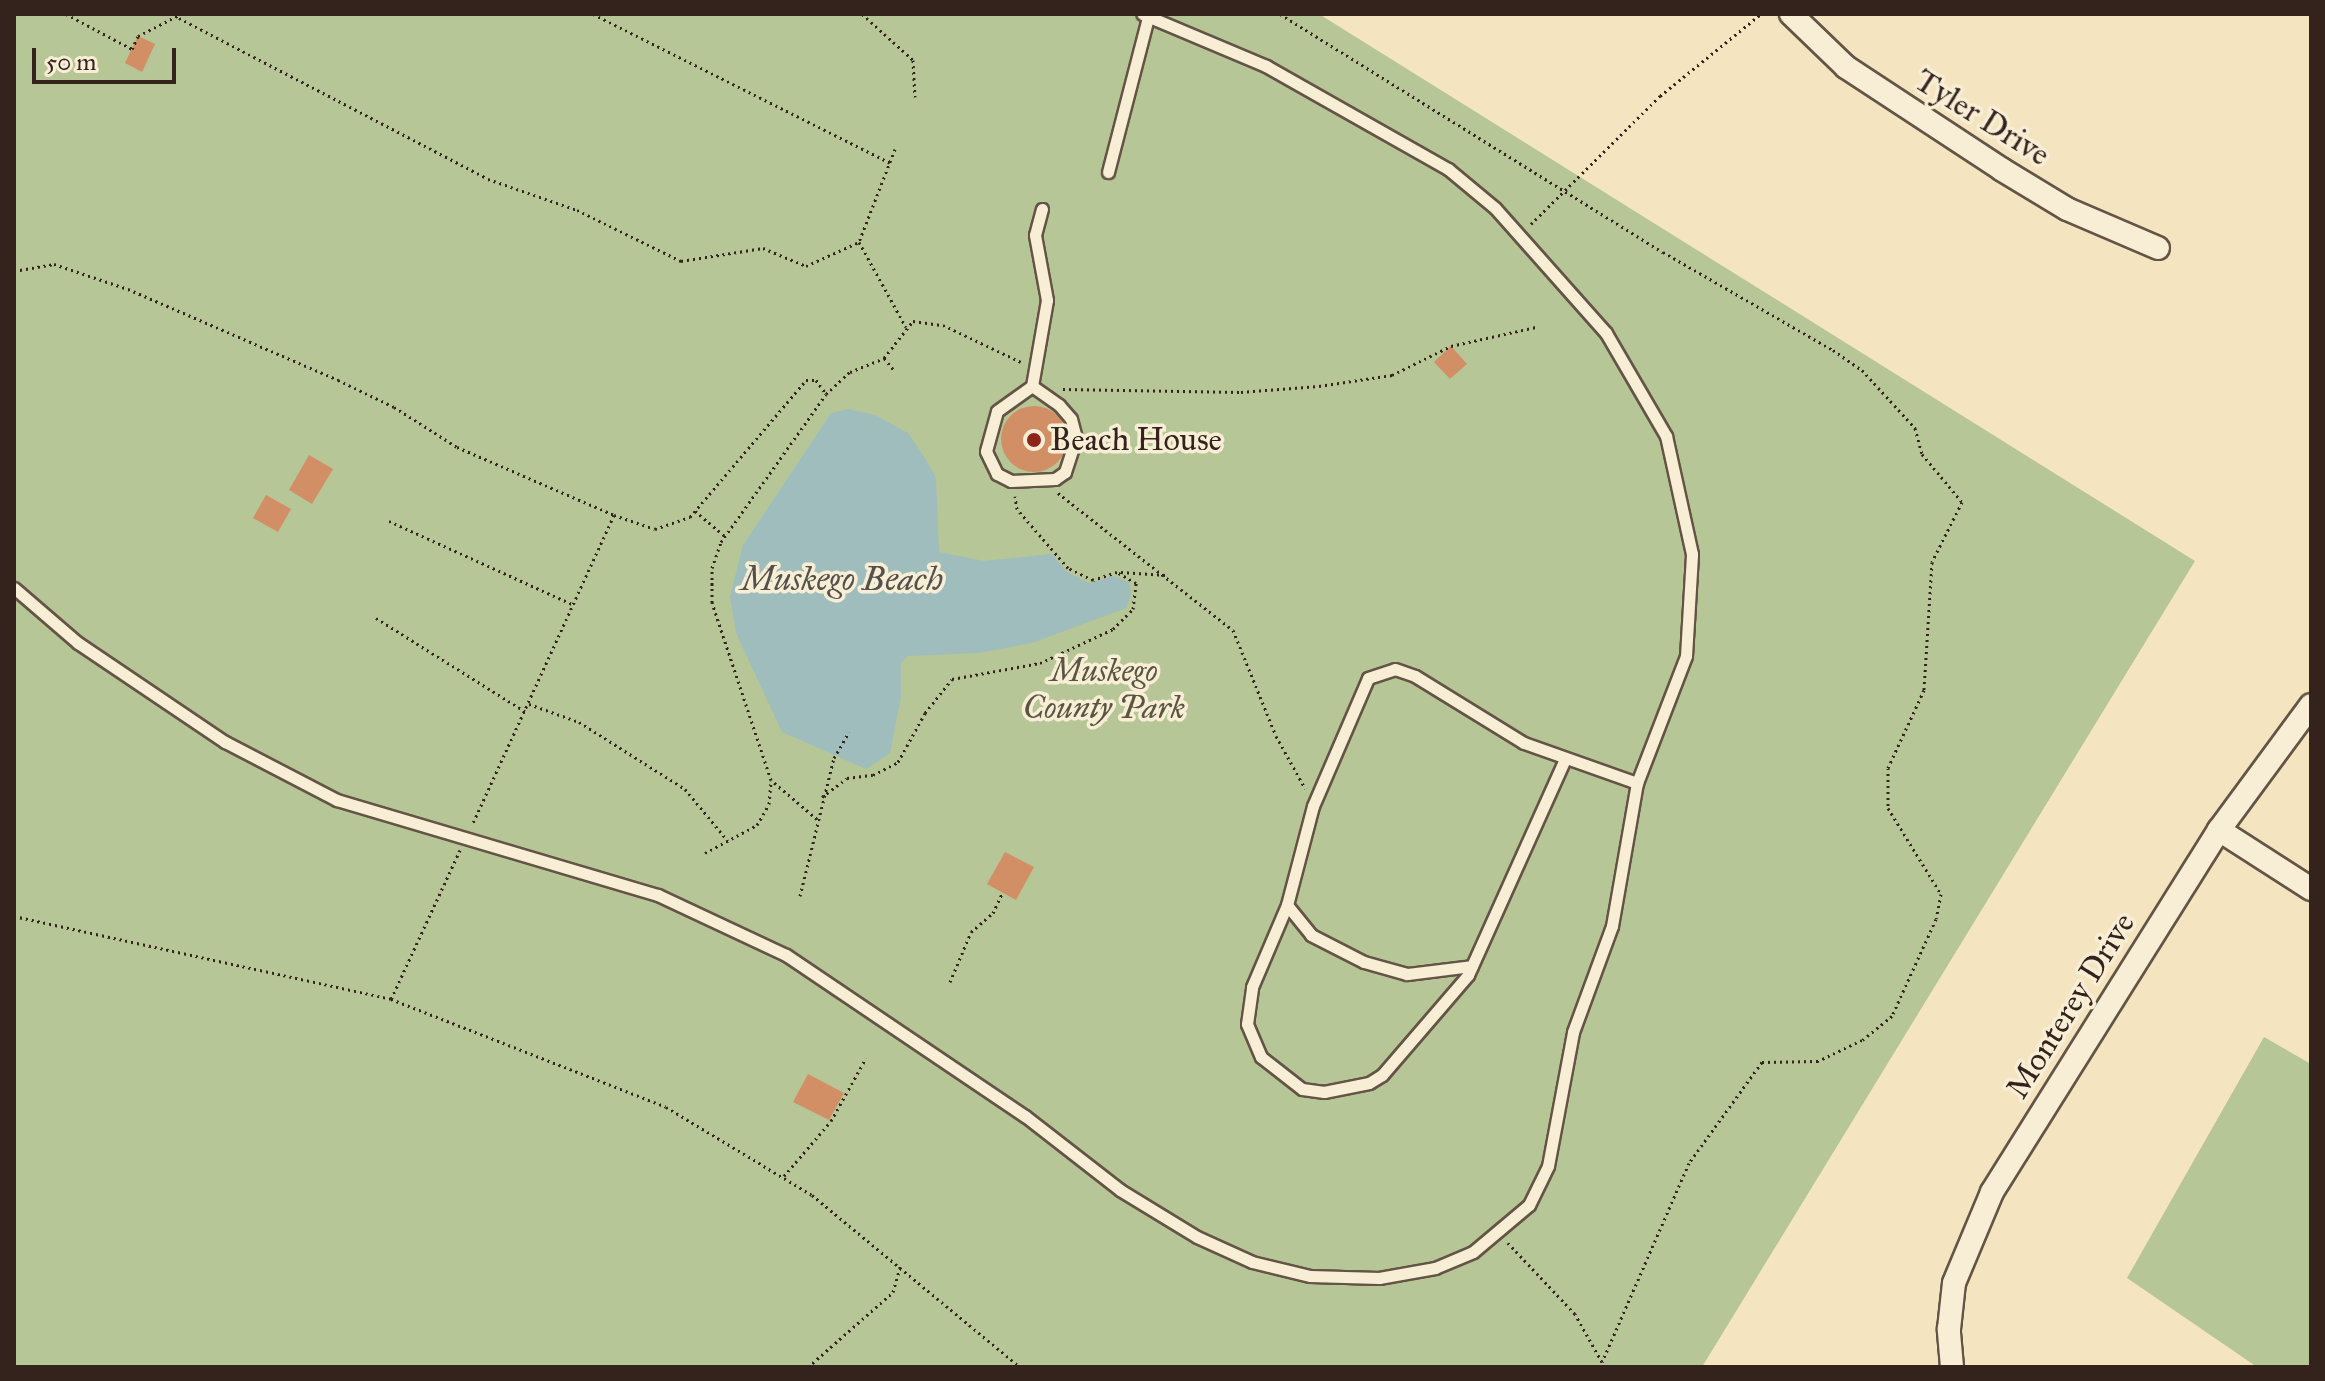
<!DOCTYPE html>
<html>
<head>
<meta charset="utf-8">
<style>
	body { margin:0 }
	#map { position:relative; width:2325px; height:1381px; overflow:hidden; background:#f4e5c0; font-family:"IM FELL Great Primer",serif }
	div>[style] { position:absolute }
	.green>* { inset:0; background:#b6c696 }
	.water>* { inset:0; background:#9fbdbc }
	.building>* { inset:0; background:#d28e64 }
	.round { border-radius:50% }
	.path>* { height:3px; margin-top:-1.5px; transform-origin:0; background:repeating-linear-gradient(90deg,#34231c 0 2px,transparent 0 6px) }
	.roads { filter:drop-shadow(2px 0 #645445) drop-shadow(-2px 0 #645445) drop-shadow(0 2px #645445) drop-shadow(0 -2px #645445) }
	.lane>* { height:11px; margin:-5.5px; padding:0 5.5px; transform-origin:5.5px; border-radius:5.5px; background:#f8eed6 }
	.street>* { height:22px; margin:-11px; padding:0 11px; transform-origin:11px; border-radius:11px; background:#f8eed6 }
	.dots>* { width:22px; height:22px; translate:-50% -50%; box-sizing:border-box; border:4px solid #f8eed6; border-radius:50% }
	span { translate:-50% -50%; white-space:nowrap; text-align:center; line-height:1.15; -webkit-text-stroke:7px #f8eed6; paint-order:stroke }
	.street-label { font-size:32px; color:#34231c }
	.poi-label { font-size:32px; color:#34231c }
	.left { translate:0 -50%; text-align:left }
	.park-label { font-size:32px; color:#5b5441; font-style:italic }
	.water-label { font-size:34px; color:#54514c; font-style:italic }
	.frame { position:absolute; inset:0; border:16px solid #34231c; pointer-events:none }
	.scale { position:absolute; left:32px; top:48px; width:144px; height:36px; box-sizing:border-box; border:4px solid #34231c; border-top:0; padding-left:10px; font-size:24px; line-height:28px; white-space:nowrap; color:#34231c; -webkit-text-stroke:6px #f8eed6; paint-order:stroke }
</style>
</head>
<body>
<div id="map">
	<div class="green">
		<i style="clip-path:polygon(14px 14px,1319px 14px,2195px 561px,1702px 1367px,14px 1367px)"></i>
		<i style="clip-path:polygon(2264px 1037px,2311px 1064px,2311px 1367px,2257px 1367px,2127px 1278px)"></i>
	</div>
	<div class="water">
		<i style="clip-path:polygon(848px 409px,875px 415px,908px 433px,925px 458px,936px 478px,939px 552px,984px 561px,1052px 554px,1067px 572px,1089px 583px,1113px 576px,1129px 582px,1131px 595px,1126px 608px,1032px 643px,979px 653px,908px 656px,901px 663px,901px 697px,890px 753px,866px 769px,782px 732px,736px 633px,730px 597px,743px 545px,831px 413px)"></i>
	</div>
	<div class="building">
		<i style="clip-path:polygon(138px 36px,155px 44px,142px 72px,125px 63px)"></i>
		<i style="clip-path:polygon(1451px 346px,1467px 364px,1450px 379px,1434px 362px)"></i>
		<i class="round" style="left:1001px;top:406px;width:66px;height:66px"></i>
		<i style="clip-path:polygon(309px 455px,333px 469px,312px 504px,289px 490px)"></i>
		<i style="clip-path:polygon(266px 495px,291px 509px,278px 532px,253px 518px)"></i>
		<i style="clip-path:polygon(1005px 852px,1034px 867px,1016px 900px,987px 884px)"></i>
		<i style="clip-path:polygon(808px 1074px,844px 1093px,829px 1120px,793px 1102px)"></i>
	</div>
	<div class="path">
		<i style="left:66px;top:14px;width:75px;rotate:27.9deg"></i>
		<i style="left:132px;top:49px;width:14px;rotate:-65deg"></i>
		<i style="left:138px;top:36px;width:48px;rotate:-27.1deg"></i>
		<i style="left:593px;top:14px;width:332px;rotate:26.6deg"></i>
		<i style="left:862px;top:14px;width:69px;rotate:42deg"></i>
		<i style="left:913px;top:60px;width:37px;rotate:87deg"></i>
		<i style="left:1280px;top:14px;width:451px;rotate:31.9deg"></i>
		<i style="left:1663px;top:252px;width:196px;rotate:30deg"></i>
		<i style="left:1833px;top:350px;width:35px;rotate:35deg"></i>
		<i style="left:1862px;top:370px;width:79px;rotate:47.6deg"></i>
		<i style="left:1915px;top:428px;width:27px;rotate:75deg"></i>
		<i style="left:1922px;top:454px;width:62px;rotate:50.2deg"></i>
		<i style="left:1962px;top:502px;width:67px;rotate:116.6deg"></i>
		<i style="left:1932px;top:562px;width:128px;rotate:93.6deg"></i>
		<i style="left:1924px;top:690px;width:86px;rotate:114.8deg"></i>
		<i style="left:1888px;top:768px;width:40px;rotate:90deg"></i>
		<i style="left:1888px;top:808px;width:101px;rotate:58.4deg"></i>
		<i style="left:1941px;top:894px;width:25px;rotate:101deg"></i>
		<i style="left:1936px;top:919px;width:107px;rotate:114.4deg"></i>
		<i style="left:1892px;top:1016px;width:38px;rotate:141deg"></i>
		<i style="left:1862px;top:1040px;width:49px;rotate:154.5deg"></i>
		<i style="left:1818px;top:1061px;width:56px;rotate:179deg"></i>
		<i style="left:1762px;top:1062px;width:125px;rotate:125.9deg"></i>
		<i style="left:1689px;top:1163px;width:217px;rotate:113.6deg"></i>
		<i style="left:1602px;top:1362px;width:55px;rotate:-119.4deg"></i>
		<i style="left:1575px;top:1314px;width:98px;rotate:-133.3deg"></i>
		<i style="left:179px;top:18px;width:348px;rotate:27.5deg"></i>
		<i style="left:488px;top:179px;width:94px;rotate:19.2deg"></i>
		<i style="left:577px;top:210px;width:116px;rotate:26.1deg"></i>
		<i style="left:681px;top:261px;width:83px;rotate:-9deg"></i>
		<i style="left:763px;top:248px;width:47px;rotate:22.7deg"></i>
		<i style="left:806px;top:266px;width:58px;rotate:-24.4deg"></i>
		<i style="left:895px;top:149px;width:100px;rotate:111.2deg"></i>
		<i style="left:859px;top:242px;width:97px;rotate:61.1deg"></i>
		<i style="left:1531px;top:224px;width:182px;rotate:-44.8deg"></i>
		<i style="left:1660px;top:96px;width:130px;rotate:-39.1deg"></i>
		<i style="left:14px;top:271px;width:41px;rotate:-9.9deg"></i>
		<i style="left:54px;top:264px;width:78px;rotate:18.7deg"></i>
		<i style="left:128px;top:289px;width:229px;rotate:23.4deg"></i>
		<i style="left:338px;top:380px;width:62px;rotate:25.7deg"></i>
		<i style="left:394px;top:407px;width:75px;rotate:32.4deg"></i>
		<i style="left:457px;top:447px;width:171px;rotate:23.4deg"></i>
		<i style="left:614px;top:515px;width:341px;rotate:114.6deg"></i>
		<i style="left:893px;top:369px;width:14px;rotate:-129deg"></i>
		<i style="left:884px;top:358px;width:47px;rotate:-51.9deg"></i>
		<i style="left:913px;top:321px;width:30px;rotate:8deg"></i>
		<i style="left:943px;top:325px;width:86px;rotate:25.4deg"></i>
		<i style="left:1063px;top:389px;width:178px;rotate:1deg"></i>
		<i style="left:1241px;top:392px;width:78px;rotate:-4.4deg"></i>
		<i style="left:1319px;top:386px;width:74px;rotate:-8.6deg"></i>
		<i style="left:1392px;top:375px;width:66px;rotate:-26.2deg"></i>
		<i style="left:1451px;top:346px;width:87px;rotate:-12.6deg"></i>
		<i style="left:1058px;top:493px;width:222px;rotate:38.1deg"></i>
		<i style="left:1233px;top:630px;width:114px;rotate:67.9deg"></i>
		<i style="left:1276px;top:736px;width:60px;rotate:60.9deg"></i>
		<i style="left:695px;top:511px;width:39px;rotate:40deg"></i>
		<i style="left:614px;top:515px;width:43px;rotate:18.9deg"></i>
		<i style="left:655px;top:529px;width:37px;rotate:-19deg"></i>
		<i style="left:690px;top:517px;width:180px;rotate:-49.7deg"></i>
		<i style="left:806px;top:380px;width:10px"></i>
		<i style="left:816px;top:380px;width:17px;rotate:54deg"></i>
		<i style="left:389px;top:521px;width:203px;rotate:24.4deg"></i>
		<i style="left:1121px;top:572px;width:45px;rotate:3.8deg"></i>
		<i style="left:376px;top:618px;width:177px;rotate:32.1deg"></i>
		<i style="left:529px;top:704px;width:53px;rotate:19.8deg"></i>
		<i style="left:579px;top:722px;width:125px;rotate:32.3deg"></i>
		<i style="left:685px;top:789px;width:67px;rotate:50.4deg"></i>
		<i style="left:822px;top:797px;width:31px;rotate:-37deg"></i>
		<i style="left:847px;top:778px;width:26px;rotate:-7deg"></i>
		<i style="left:873px;top:775px;width:28px;rotate:-27deg"></i>
		<i style="left:898px;top:762px;width:56px;rotate:-61.1deg"></i>
		<i style="left:925px;top:713px;width:43px;rotate:-51.5deg"></i>
		<i style="left:952px;top:679px;width:89px;rotate:-10.3deg"></i>
		<i style="left:1040px;top:663px;width:81px;rotate:-25deg"></i>
		<i style="left:1113px;top:629px;width:28px;rotate:-45deg"></i>
		<i style="left:1133px;top:609px;width:26px;rotate:-83deg"></i>
		<i style="left:1136px;top:583px;width:22px;rotate:-150deg"></i>
		<i style="left:1117px;top:572px;width:25px;rotate:162deg"></i>
		<i style="left:1093px;top:580px;width:28px;rotate:-154deg"></i>
		<i style="left:1068px;top:568px;width:78px;rotate:-130.8deg"></i>
		<i style="left:1017px;top:509px;width:13px;rotate:-99deg"></i>
		<i style="left:817px;top:819px;width:60px;rotate:-139.7deg"></i>
		<i style="left:771px;top:780px;width:187px;rotate:-108.4deg"></i>
		<i style="left:712px;top:603px;width:35px;rotate:-90deg"></i>
		<i style="left:712px;top:568px;width:28px;rotate:-71deg"></i>
		<i style="left:721px;top:542px;width:181px;rotate:-54.6deg"></i>
		<i style="left:826px;top:394px;width:33px;rotate:-43deg"></i>
		<i style="left:850px;top:372px;width:37px;rotate:-22deg"></i>
		<i style="left:460px;top:850px;width:164px;rotate:114.8deg"></i>
		<i style="left:391px;top:999px;width:295px;rotate:21.4deg"></i>
		<i style="left:666px;top:1107px;width:170px;rotate:31.1deg"></i>
		<i style="left:812px;top:1195px;width:270px;rotate:39.6deg"></i>
		<i style="left:705px;top:853px;width:59px;rotate:-28.3deg"></i>
		<i style="left:757px;top:825px;width:24px;rotate:-60deg"></i>
		<i style="left:769px;top:804px;width:24px;rotate:-85deg"></i>
		<i style="left:800px;top:896px;width:142px;rotate:-76.2deg"></i>
		<i style="left:834px;top:758px;width:30px;rotate:-60deg"></i>
		<i style="left:14px;top:916px;width:386px;rotate:12.4deg"></i>
		<i style="left:950px;top:982px;width:54px;rotate:-67.2deg"></i>
		<i style="left:971px;top:932px;width:29px;rotate:-41deg"></i>
		<i style="left:993px;top:913px;width:23px;rotate:-65deg"></i>
		<i style="left:784px;top:1176px;width:72px;rotate:-49.5deg"></i>
		<i style="left:831px;top:1121px;width:72px;rotate:-60.9deg"></i>
		<i style="left:808px;top:1367px;width:113px;rotate:-41.4deg"></i>
		<i style="left:893px;top:1292px;width:29px;rotate:-74deg"></i>
	</div>
	<div class="roads">
		<div class="lane">
			<i style="left:1108px;top:172px;width:160px;rotate:-75.5deg"></i>
			<i style="left:1032px;top:386px;width:33px;rotate:35deg"></i>
			<i style="left:1059px;top:405px;width:18px;rotate:49deg"></i>
			<i style="left:1071px;top:419px;width:20px;rotate:75deg"></i>
			<i style="left:1076px;top:438px;width:36px;rotate:108deg"></i>
			<i style="left:1065px;top:472px;width:12px;rotate:145deg"></i>
			<i style="left:1055px;top:479px;width:44px;rotate:177.4deg"></i>
			<i style="left:1011px;top:481px;width:16px;rotate:-153deg"></i>
			<i style="left:997px;top:474px;width:25px;rotate:-116deg"></i>
			<i style="left:986px;top:451px;width:41px;rotate:-74.6deg"></i>
			<i style="left:997px;top:411px;width:43px;rotate:-35.5deg"></i>
			<i style="left:1032px;top:386px;width:87px;rotate:-80.1deg"></i>
			<i style="left:1047px;top:300px;width:66px;rotate:-100.5deg"></i>
			<i style="left:1035px;top:235px;width:27px;rotate:-75deg"></i>
			<i style="left:14px;top:588px;width:84px;rotate:40.7deg"></i>
			<i style="left:78px;top:643px;width:177px;rotate:34deg"></i>
			<i style="left:225px;top:742px;width:126px;rotate:27.4deg"></i>
			<i style="left:337px;top:800px;width:335px;rotate:16.5deg"></i>
			<i style="left:658px;top:895px;width:141px;rotate:25.1deg"></i>
			<i style="left:786px;top:955px;width:288px;rotate:34deg"></i>
			<i style="left:1025px;top:1116px;width:120px;rotate:37.9deg"></i>
			<i style="left:1120px;top:1190px;width:90px;rotate:31.4deg"></i>
			<i style="left:1197px;top:1237px;width:60px;rotate:24.4deg"></i>
			<i style="left:1252px;top:1262px;width:60px;rotate:13.6deg"></i>
			<i style="left:1310px;top:1276px;width:69px;rotate:1.7deg"></i>
			<i style="left:1379px;top:1278px;width:57px;rotate:-10.1deg"></i>
			<i style="left:1435px;top:1268px;width:41px;rotate:-22.8deg"></i>
			<i style="left:1473px;top:1252px;width:73px;rotate:-40deg"></i>
			<i style="left:1529px;top:1205px;width:43px;rotate:-64deg"></i>
			<i style="left:1548px;top:1166px;width:136px;rotate:-79.4deg"></i>
			<i style="left:1573px;top:1032px;width:113px;rotate:-69.8deg"></i>
			<i style="left:1612px;top:926px;width:145px;rotate:-80.1deg"></i>
			<i style="left:1637px;top:783px;width:136px;rotate:-68.9deg"></i>
			<i style="left:1686px;top:656px;width:102px;rotate:-86.6deg"></i>
			<i style="left:1692px;top:554px;width:121px;rotate:-102.4deg"></i>
			<i style="left:1666px;top:436px;width:119px;rotate:-120.2deg"></i>
			<i style="left:1606px;top:333px;width:167px;rotate:-131.6deg"></i>
			<i style="left:1495px;top:208px;width:61px;rotate:-140.3deg"></i>
			<i style="left:1448px;top:169px;width:209px;rotate:-150.5deg"></i>
			<i style="left:1266px;top:66px;width:134px;rotate:-157.2deg"></i>
			<i style="left:1565px;top:759px;width:237px;rotate:114.2deg"></i>
			<i style="left:1468px;top:975px;width:132px;rotate:130.7deg"></i>
			<i style="left:1382px;top:1075px;width:15px;rotate:148deg"></i>
			<i style="left:1369px;top:1083px;width:46px;rotate:168.7deg"></i>
			<i style="left:1324px;top:1092px;width:22px;rotate:-172deg"></i>
			<i style="left:1302px;top:1089px;width:52px;rotate:-142deg"></i>
			<i style="left:1261px;top:1057px;width:36px;rotate:-113deg"></i>
			<i style="left:1247px;top:1024px;width:37px;rotate:-82deg"></i>
			<i style="left:1252px;top:987px;width:89px;rotate:-66.9deg"></i>
			<i style="left:1287px;top:905px;width:102px;rotate:-75.3deg"></i>
			<i style="left:1313px;top:806px;width:139px;rotate:-66.7deg"></i>
			<i style="left:1368px;top:678px;width:28px;rotate:-18deg"></i>
			<i style="left:1395px;top:669px;width:21px;rotate:19deg"></i>
			<i style="left:1415px;top:676px;width:128px;rotate:31.6deg"></i>
			<i style="left:1524px;top:743px;width:120px;rotate:19.5deg"></i>
			<i style="left:1287px;top:905px;width:38px;rotate:51deg"></i>
			<i style="left:1311px;top:935px;width:59px;rotate:27deg"></i>
			<i style="left:1364px;top:962px;width:45px;rotate:15.6deg"></i>
			<i style="left:1407px;top:974px;width:65px;rotate:-7deg"></i>
		</div>
		<div class="street">
			<i style="left:1791px;top:14px;width:76px;rotate:43.9deg"></i>
			<i style="left:1846px;top:67px;width:186px;rotate:33.3deg"></i>
			<i style="left:2001px;top:169px;width:77px;rotate:31.2deg"></i>
			<i style="left:2067px;top:209px;width:99px;rotate:23.2deg"></i>
			<i style="left:2219px;top:830px;width:109px;rotate:32.7deg"></i>
			<i style="left:1952px;top:1367px;width:38px;rotate:-95deg"></i>
			<i style="left:1949px;top:1329px;width:46px;rotate:-83.8deg"></i>
			<i style="left:1954px;top:1283px;width:99px;rotate:-67.3deg"></i>
			<i style="left:1992px;top:1192px;width:427px;rotate:-57.9deg"></i>
			<i style="left:2219px;top:830px;width:155px;rotate:-53.6deg"></i>
		</div>
	</div>
	<div class="dots">
		<i style="left:1034px;top:440px;background:#8f2418"></i>
	</div>
	<div class="street-label">
		<span style="left:1982px;top:118px;rotate:32deg">Tyler Drive</span>
		<span style="left:2071px;top:1006px;rotate:-58deg">Monterey Drive</span>
	</div>
	<div class="poi-label">
		<span class="left" style="left:1050px;top:440px">Beach House</span>
	</div>
	<div class="park-label">
		<span style="left:1104px;top:690px">Muskego<br>County Park</span>
	</div>
	<div class="water-label">
		<span style="left:842px;top:579px">Muskego Beach</span>
	</div>
	<div class="frame"></div>
	<div class="scale">50 m</div>
</div>
</body>
</html>
